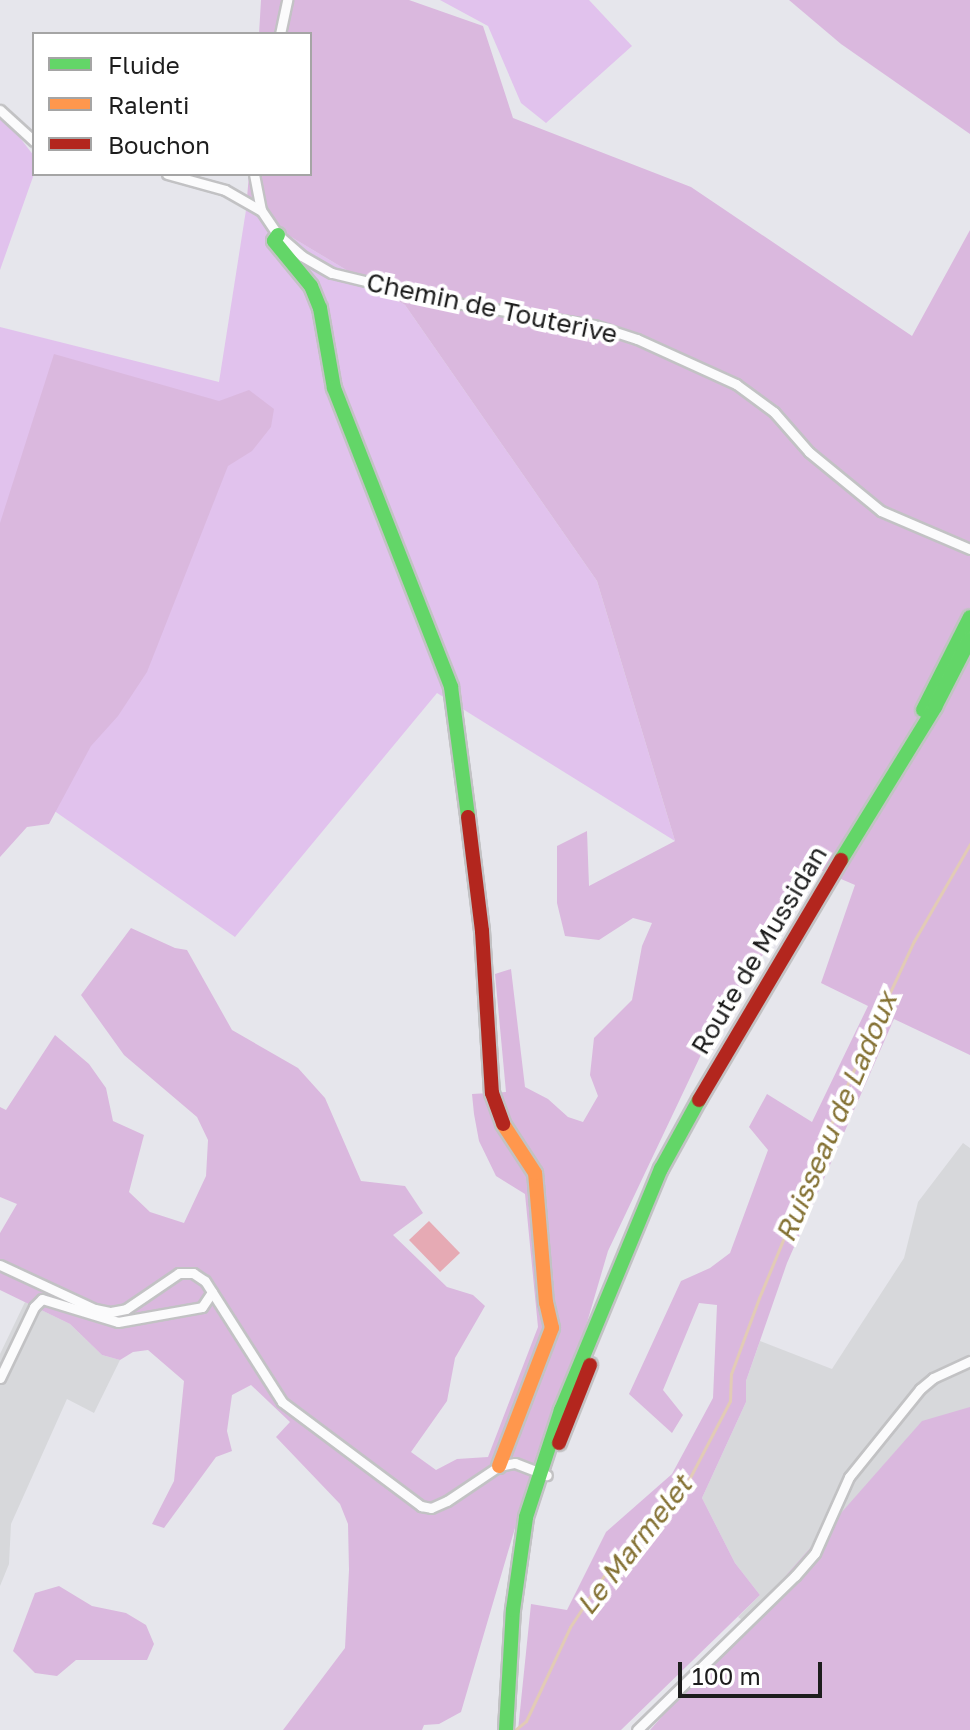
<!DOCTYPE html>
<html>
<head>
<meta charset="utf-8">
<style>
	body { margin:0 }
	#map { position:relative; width:970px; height:1730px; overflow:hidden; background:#e6e6ec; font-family:"Golos Text",sans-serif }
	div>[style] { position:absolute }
	.residential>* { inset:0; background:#d7d8db }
	.grass>* { inset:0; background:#e1c2ed }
	.forest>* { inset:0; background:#dab8de }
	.pitch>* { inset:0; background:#e6aab4 }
	.stream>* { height:3px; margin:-1.5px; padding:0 1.5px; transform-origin:1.5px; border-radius:1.5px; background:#e2cbb6 }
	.roads { filter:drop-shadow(2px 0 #c2c2c4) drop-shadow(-2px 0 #c2c2c4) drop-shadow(0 2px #c2c2c4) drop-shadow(0 -2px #c2c2c4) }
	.street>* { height:9px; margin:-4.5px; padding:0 4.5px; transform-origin:4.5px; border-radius:4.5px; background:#fbfbfc }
	.fast>* { height:14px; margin:-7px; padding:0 7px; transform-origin:7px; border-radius:7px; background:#63d668 }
	.slow>* { height:14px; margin:-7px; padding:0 7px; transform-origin:7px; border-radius:7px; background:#ff974d }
	.jam>* { height:14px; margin:-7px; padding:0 7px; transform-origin:7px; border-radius:7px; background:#b3261e }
	span { translate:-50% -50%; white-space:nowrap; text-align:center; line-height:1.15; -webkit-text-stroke:8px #fff; paint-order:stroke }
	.street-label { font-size:26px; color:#1d1d1d }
	.water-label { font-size:28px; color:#847133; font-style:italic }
	.legend { position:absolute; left:32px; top:32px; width:280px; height:144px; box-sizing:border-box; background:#fff; border:2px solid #a5a5a5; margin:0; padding:10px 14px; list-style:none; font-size:24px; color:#1d1d1d }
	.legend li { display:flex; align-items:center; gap:16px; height:40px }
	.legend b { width:40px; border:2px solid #a5a5a5 }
	.scale { position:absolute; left:678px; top:1662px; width:144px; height:36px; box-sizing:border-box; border:4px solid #1d1d1d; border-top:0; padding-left:10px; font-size:24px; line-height:28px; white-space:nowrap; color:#1d1d1d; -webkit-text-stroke:6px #fff; paint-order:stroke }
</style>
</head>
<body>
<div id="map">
	<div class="residential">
		<i style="clip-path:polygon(963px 1143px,970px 1148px,970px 1465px,794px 1658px,738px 1617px,760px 1595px,735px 1563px,702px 1498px,746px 1402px,746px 1381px,760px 1341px,832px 1369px,904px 1258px,918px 1202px)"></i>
		<i style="clip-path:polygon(25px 1302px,70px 1324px,102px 1355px,120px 1360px,94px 1413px,67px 1399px,11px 1524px,9px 1564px,0 1586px,0 1354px)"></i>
	</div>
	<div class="grass">
		<i style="clip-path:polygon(440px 0,589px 0,632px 46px,546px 123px,521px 103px,488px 26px)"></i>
		<i style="clip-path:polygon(0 112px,34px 156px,34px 174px,0 270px)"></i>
		<i style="clip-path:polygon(246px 210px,405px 305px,597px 581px,675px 841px,437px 693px,235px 937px,53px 810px,0 803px,0 327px,219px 382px)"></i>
	</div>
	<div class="forest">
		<i style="clip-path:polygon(261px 0,409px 0,483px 26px,513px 118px,691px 187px,912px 336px,970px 230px,970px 1055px,894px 1019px,787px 1263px,746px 1381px,746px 1402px,702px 1498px,735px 1563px,760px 1595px,621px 1730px,518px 1730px,531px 1604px,567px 1610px,606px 1532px,672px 1474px,713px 1398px,717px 1305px,699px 1303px,663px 1390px,683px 1415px,672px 1433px,629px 1394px,681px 1281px,710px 1268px,730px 1253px,768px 1150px,749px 1127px,767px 1094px,812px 1122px,868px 1006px,821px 983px,855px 885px,818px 869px,708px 1040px,608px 1251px,579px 1350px,525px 1494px,461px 1712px,439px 1724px,424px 1725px,422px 1730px,283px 1730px,345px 1648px,349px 1570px,348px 1524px,340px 1504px,276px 1437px,290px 1422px,251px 1385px,232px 1395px,227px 1431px,232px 1451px,216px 1457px,164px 1528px,152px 1524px,174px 1481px,184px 1381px,148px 1350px,133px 1352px,120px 1360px,102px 1355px,70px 1324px,0 1290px,0 1233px,17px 1204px,0 1197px,0 1107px,6px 1110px,55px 1035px,89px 1064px,106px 1088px,113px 1121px,144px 1135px,129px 1192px,150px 1212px,184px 1223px,206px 1176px,208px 1140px,197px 1117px,124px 1055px,81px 995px,131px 928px,175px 948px,187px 950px,232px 1030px,298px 1068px,325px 1098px,361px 1181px,405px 1186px,423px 1213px,393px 1235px,447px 1287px,473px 1295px,485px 1306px,455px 1358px,447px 1401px,411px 1452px,436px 1470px,457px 1459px,488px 1457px,538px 1327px,525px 1194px,496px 1176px,479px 1141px,474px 1114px,472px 1094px,506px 1092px,495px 974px,511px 969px,525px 1087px,548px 1099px,568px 1117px,583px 1122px,598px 1096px,590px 1075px,594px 1038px,632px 1000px,642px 946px,652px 923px,633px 918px,599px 940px,565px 936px,557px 903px,557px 846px,587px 831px,589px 886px,675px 841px,597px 581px,405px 305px,246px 210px,249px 174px,310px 174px,310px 34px,259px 34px)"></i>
		<i style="clip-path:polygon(789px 0,970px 0,970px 134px,841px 44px)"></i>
		<i style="clip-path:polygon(54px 354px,219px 401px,249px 390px,274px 409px,271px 427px,252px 451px,228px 466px,147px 672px,118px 716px,91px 746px,49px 824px,27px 827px,0 857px,0 523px)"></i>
		<i style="clip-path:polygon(970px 1407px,970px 1730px,650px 1730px,922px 1421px)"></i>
		<i style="clip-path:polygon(59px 1586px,92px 1606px,126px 1613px,146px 1625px,154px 1644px,147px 1660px,76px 1660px,57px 1676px,35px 1673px,13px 1651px,35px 1593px)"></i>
	</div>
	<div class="pitch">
		<i style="clip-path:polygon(429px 1221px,460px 1253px,440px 1272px,409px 1240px)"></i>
	</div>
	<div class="stream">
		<i style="left:515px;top:1730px;width:14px;rotate:-39deg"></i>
		<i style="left:526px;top:1721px;width:104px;rotate:-64.9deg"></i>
		<i style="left:570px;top:1627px;width:64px;rotate:-56.6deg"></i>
		<i style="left:605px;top:1574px;width:118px;rotate:-47.4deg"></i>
		<i style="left:685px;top:1487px;width:97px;rotate:-62.4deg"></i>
		<i style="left:730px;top:1401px;width:27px;rotate:-88deg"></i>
		<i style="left:731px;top:1374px;width:81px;rotate:-69.8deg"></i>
		<i style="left:759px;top:1298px;width:238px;rotate:-67.5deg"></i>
		<i style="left:850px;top:1078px;width:151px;rotate:-65deg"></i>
		<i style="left:914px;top:941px;width:112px;rotate:-60deg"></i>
	</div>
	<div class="roads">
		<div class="street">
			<i style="left:280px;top:34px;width:35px;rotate:-78deg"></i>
			<i style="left:0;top:110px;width:46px;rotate:42.4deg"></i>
			<i style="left:167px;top:174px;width:60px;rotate:15.4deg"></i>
			<i style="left:225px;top:190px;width:40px;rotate:29.7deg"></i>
			<i style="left:254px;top:174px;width:37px;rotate:79deg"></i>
			<i style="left:261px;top:210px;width:30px;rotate:56deg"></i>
			<i style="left:278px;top:235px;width:32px;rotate:41deg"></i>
			<i style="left:302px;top:256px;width:34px;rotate:30deg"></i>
			<i style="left:332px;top:273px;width:128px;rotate:13.6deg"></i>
			<i style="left:456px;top:303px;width:140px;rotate:9.1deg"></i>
			<i style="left:594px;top:325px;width:45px;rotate:18deg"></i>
			<i style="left:637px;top:339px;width:109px;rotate:24.4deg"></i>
			<i style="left:736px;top:384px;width:47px;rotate:36.4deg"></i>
			<i style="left:774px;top:412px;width:53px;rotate:48.8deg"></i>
			<i style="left:809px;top:452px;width:93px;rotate:39.3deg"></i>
			<i style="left:881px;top:511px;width:97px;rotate:23.1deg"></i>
			<i style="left:0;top:1265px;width:105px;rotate:24.9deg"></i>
			<i style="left:95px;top:1309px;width:16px;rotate:11deg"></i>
			<i style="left:111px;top:1312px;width:15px;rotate:-11deg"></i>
			<i style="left:126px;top:1309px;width:64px;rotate:-34.2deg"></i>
			<i style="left:179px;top:1273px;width:14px"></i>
			<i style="left:193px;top:1273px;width:14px;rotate:34deg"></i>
			<i style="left:205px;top:1281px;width:143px;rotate:57.5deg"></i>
			<i style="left:282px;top:1402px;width:174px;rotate:36.8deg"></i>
			<i style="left:421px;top:1506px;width:10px;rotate:11deg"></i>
			<i style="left:431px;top:1508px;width:17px;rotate:-24deg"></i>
			<i style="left:447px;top:1501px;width:63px;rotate:-33.9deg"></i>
			<i style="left:499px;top:1466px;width:16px;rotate:-11deg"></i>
			<i style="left:515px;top:1463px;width:34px;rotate:21deg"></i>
			<i style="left:0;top:1378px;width:79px;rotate:-64.4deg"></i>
			<i style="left:34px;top:1307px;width:11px;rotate:-45deg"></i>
			<i style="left:42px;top:1299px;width:79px;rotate:16.8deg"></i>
			<i style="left:118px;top:1322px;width:85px;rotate:-10.1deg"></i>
			<i style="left:202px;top:1307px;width:18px;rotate:-56deg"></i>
			<i style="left:637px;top:1730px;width:221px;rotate:-44.3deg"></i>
			<i style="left:795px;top:1576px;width:30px;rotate:-49deg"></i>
			<i style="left:815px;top:1553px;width:83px;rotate:-65.9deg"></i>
			<i style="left:849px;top:1477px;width:113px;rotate:-51.1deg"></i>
			<i style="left:920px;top:1389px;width:17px;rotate:-40deg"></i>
			<i style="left:933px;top:1378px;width:41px;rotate:-24.7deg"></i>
		</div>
		<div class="fast">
			<i style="left:278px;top:235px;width:7px;rotate:124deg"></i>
			<i style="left:274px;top:241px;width:58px;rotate:50.6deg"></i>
			<i style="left:311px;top:286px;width:24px;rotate:68deg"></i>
			<i style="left:320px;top:308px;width:81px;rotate:80.1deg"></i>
			<i style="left:334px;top:388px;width:321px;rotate:68.6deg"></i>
			<i style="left:451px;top:687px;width:131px;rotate:82.5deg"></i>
			<i style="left:923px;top:710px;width:104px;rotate:-63.2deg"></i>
			<i style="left:841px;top:860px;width:180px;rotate:-58.4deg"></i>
			<i style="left:935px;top:707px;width:76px;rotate:-62.8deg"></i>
			<i style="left:506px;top:1730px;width:120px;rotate:-86.7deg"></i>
			<i style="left:513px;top:1610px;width:94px;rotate:-82deg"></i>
			<i style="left:526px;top:1517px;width:113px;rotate:-71.9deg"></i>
			<i style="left:561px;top:1410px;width:261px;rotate:-67.5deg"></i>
			<i style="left:661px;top:1169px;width:79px;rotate:-61.2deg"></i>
		</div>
		<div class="slow">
			<i style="left:499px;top:1466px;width:148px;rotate:-69deg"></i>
			<i style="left:552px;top:1328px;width:26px;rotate:-103deg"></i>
			<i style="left:546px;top:1303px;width:130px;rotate:-94.8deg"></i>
			<i style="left:535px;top:1173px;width:59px;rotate:-123.1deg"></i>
		</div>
		<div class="jam">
			<i style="left:468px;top:817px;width:115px;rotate:83deg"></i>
			<i style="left:482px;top:931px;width:162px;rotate:86.5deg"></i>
			<i style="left:492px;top:1093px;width:33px;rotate:70deg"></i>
			<i style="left:699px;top:1100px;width:279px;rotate:-59.4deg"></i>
			<i style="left:559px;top:1443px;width:84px;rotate:-68.3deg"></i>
		</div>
	</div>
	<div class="street-label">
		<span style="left:492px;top:308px;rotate:12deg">Chemin de Touterive</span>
		<span style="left:759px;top:950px;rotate:-59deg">Route de Mussidan</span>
	</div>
	<div class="water-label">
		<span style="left:836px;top:1117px;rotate:-67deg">Ruisseau de Ladoux</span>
		<span style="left:634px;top:1545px;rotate:-52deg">Le Marmelet</span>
	</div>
	<ul class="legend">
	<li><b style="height:10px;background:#63d668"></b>Fluide</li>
	<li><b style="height:10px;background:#ff974d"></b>Ralenti</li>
	<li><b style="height:10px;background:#b3261e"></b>Bouchon</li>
	</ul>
	<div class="scale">100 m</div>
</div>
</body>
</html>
